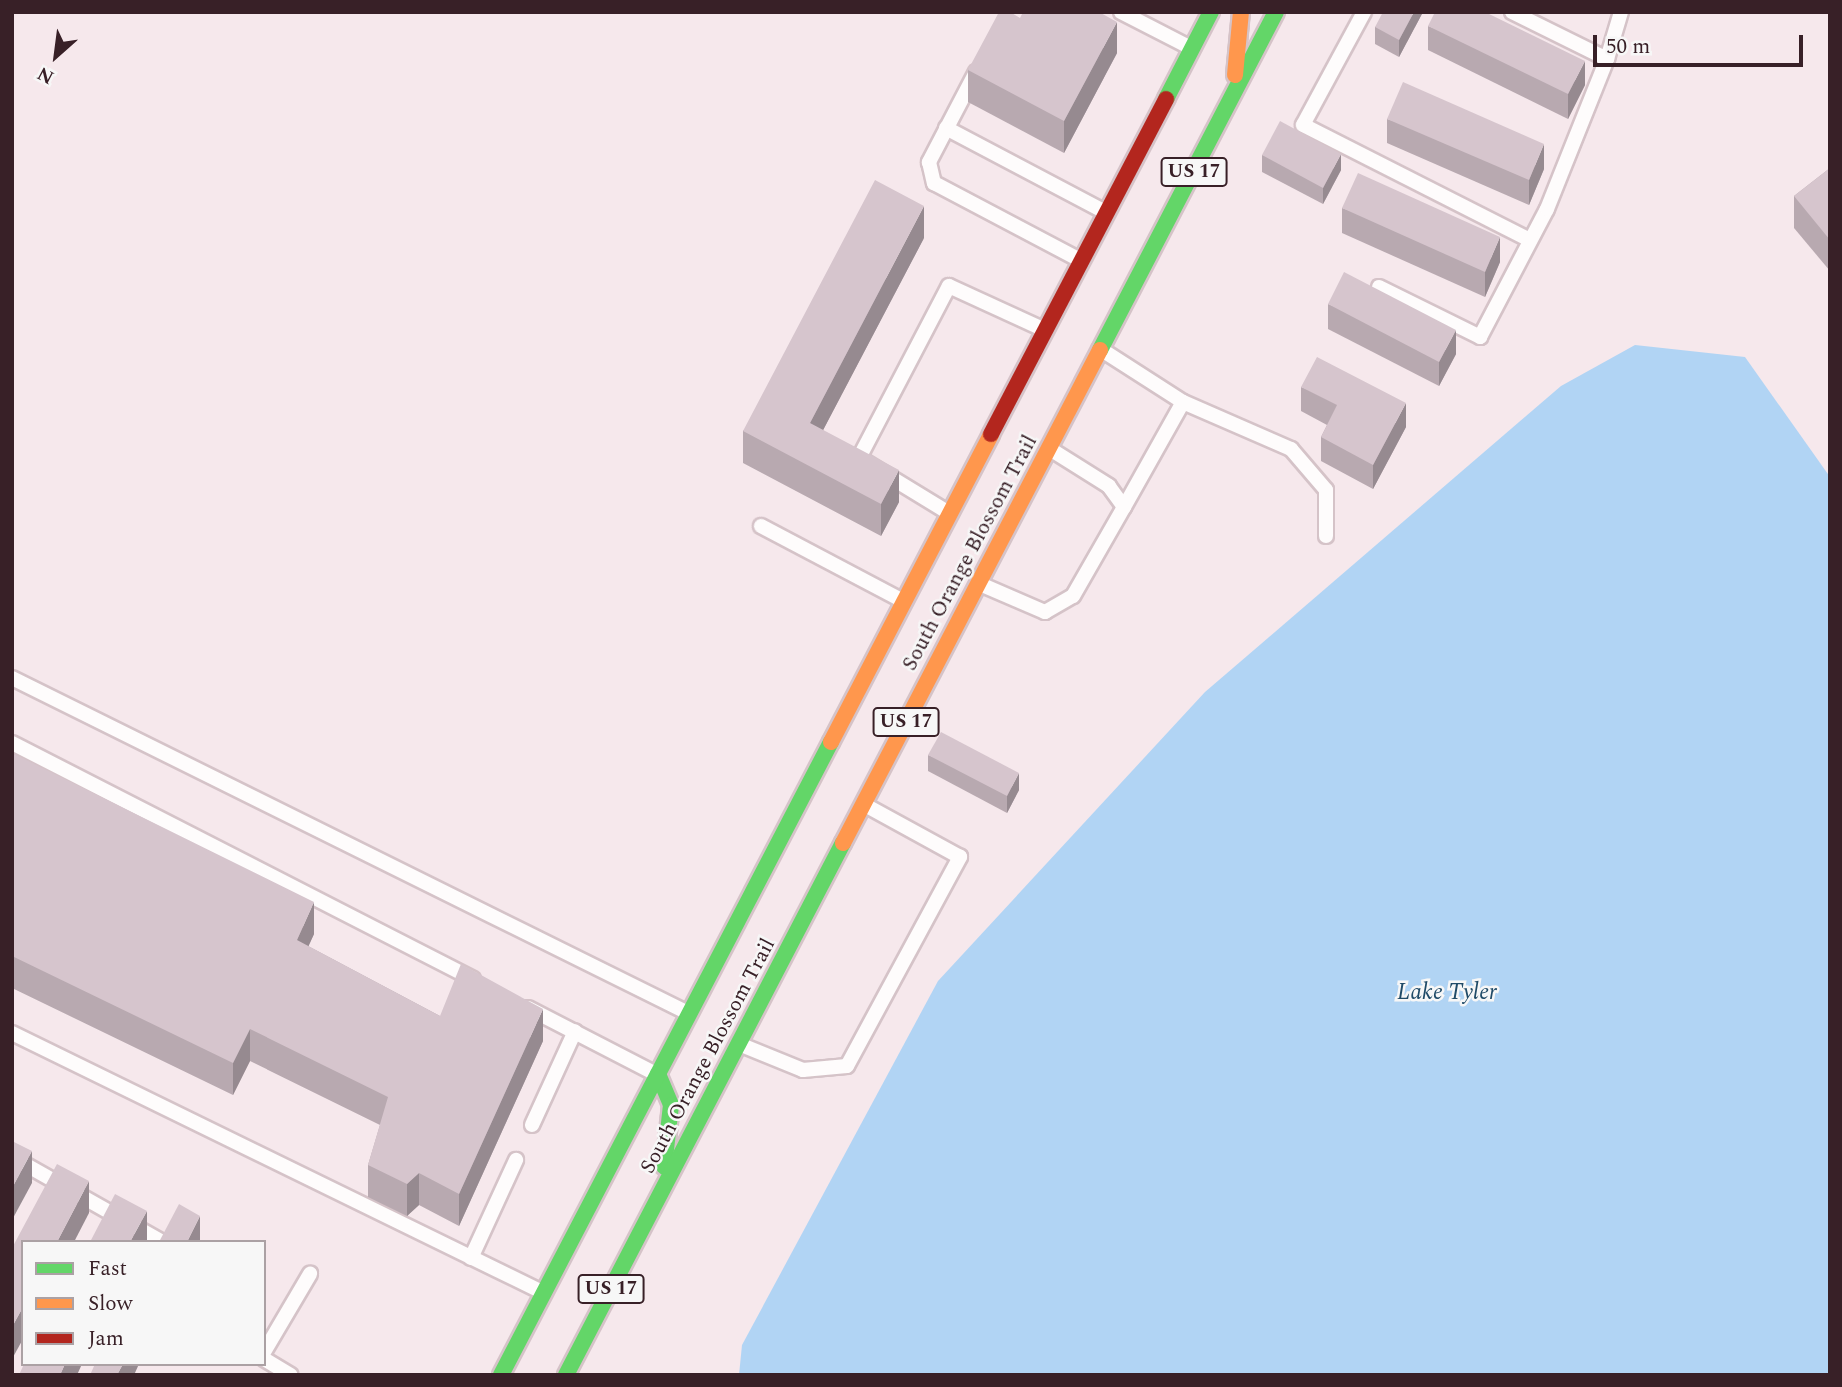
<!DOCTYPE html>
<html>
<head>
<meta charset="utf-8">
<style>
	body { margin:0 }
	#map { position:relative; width:1842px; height:1387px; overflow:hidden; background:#f6e8ec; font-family:Spectral,serif }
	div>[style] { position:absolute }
	.water>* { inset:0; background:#b1d4f4 }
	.roads { filter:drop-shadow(2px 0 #d5c3c8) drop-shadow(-2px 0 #d5c3c8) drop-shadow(0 2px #d5c3c8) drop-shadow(0 -2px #d5c3c8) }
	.lane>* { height:14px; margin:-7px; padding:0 7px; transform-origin:7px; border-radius:7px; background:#fefcfc }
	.fast>* { height:16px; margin:-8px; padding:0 8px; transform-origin:8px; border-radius:8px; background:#63d668 }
	.slow>* { height:16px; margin:-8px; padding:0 8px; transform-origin:8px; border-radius:8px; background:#ff974d }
	.jam>* { height:16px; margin:-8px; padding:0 8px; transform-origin:8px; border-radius:8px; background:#b3261e }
	.wall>* { inset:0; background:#b8a9b0 }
	.shaded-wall>* { inset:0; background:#968a90 }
	.building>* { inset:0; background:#d6c5cd }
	span { translate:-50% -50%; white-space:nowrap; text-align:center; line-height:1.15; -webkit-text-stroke:5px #f7f7f7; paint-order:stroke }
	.shield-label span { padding:2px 5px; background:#f7f7f7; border:2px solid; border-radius:5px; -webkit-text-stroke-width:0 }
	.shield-label { font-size:19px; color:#382027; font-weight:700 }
	.street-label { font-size:21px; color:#382027 }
	.water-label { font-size:23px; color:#204b68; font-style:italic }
	.frame { position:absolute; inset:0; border:14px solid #382027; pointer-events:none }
	.legend { position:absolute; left:21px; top:1240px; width:245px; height:126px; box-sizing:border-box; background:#f7f7f7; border:2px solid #aba1a4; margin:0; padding:9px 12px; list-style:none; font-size:21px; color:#382027 }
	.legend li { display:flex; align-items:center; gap:14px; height:35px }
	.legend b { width:35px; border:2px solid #aba1a4 }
	.north { position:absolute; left:21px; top:21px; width:70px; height:70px; -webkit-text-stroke:5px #f7f7f7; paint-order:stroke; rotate:208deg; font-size:19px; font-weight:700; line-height:28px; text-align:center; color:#382027 }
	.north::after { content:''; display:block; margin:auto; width:24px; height:32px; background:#382027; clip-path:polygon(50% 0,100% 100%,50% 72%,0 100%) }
	.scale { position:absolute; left:1593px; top:35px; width:210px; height:32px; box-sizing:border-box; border:4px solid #382027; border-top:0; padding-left:9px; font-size:21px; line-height:24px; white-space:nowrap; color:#382027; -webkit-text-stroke:5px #f7f7f7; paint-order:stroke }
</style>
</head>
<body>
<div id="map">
	<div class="water">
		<i style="clip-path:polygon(1635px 345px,1745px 357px,1830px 477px,1830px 1375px,739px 1375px,742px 1345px,938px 981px,1205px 692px,1561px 386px)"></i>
	</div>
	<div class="roads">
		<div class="lane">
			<i style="left:1121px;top:12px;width:79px;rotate:27.2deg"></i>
			<i style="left:1364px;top:12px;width:128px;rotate:118.4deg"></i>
			<i style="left:1303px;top:125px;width:254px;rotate:26.9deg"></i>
			<i style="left:1512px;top:12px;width:106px;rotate:26.3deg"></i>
			<i style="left:1607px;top:59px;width:49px;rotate:-73.4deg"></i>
			<i style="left:976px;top:72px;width:102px;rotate:117.6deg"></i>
			<i style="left:929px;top:162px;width:22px;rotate:77deg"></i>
			<i style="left:934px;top:183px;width:165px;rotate:27.8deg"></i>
			<i style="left:946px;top:128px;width:180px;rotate:27.8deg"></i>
			<i style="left:1379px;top:287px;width:113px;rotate:26.3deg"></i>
			<i style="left:1480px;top:337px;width:144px;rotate:-62.4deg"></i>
			<i style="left:1547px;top:209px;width:162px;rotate:-68.2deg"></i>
			<i style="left:1102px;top:350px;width:96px;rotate:32.7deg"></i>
			<i style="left:1183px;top:402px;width:120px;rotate:119.3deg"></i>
			<i style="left:1183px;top:402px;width:118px;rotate:23.5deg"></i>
			<i style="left:1291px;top:449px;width:54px;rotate:49.5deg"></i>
			<i style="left:1326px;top:490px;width:46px;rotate:90deg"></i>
			<i style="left:949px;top:513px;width:105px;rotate:-148.6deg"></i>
			<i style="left:859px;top:458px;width:194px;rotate:-62.4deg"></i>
			<i style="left:949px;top:286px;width:103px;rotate:24.6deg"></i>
			<i style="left:761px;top:526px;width:161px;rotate:27.8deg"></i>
			<i style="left:980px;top:584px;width:71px;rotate:23.3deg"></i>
			<i style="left:1045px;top:612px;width:32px;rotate:-30deg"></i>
			<i style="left:1073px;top:596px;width:103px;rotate:-60.2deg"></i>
			<i style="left:1124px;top:507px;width:26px;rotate:-126deg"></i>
			<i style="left:1109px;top:486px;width:70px;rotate:-147.9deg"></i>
			<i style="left:12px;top:678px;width:754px;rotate:26.36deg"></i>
			<i style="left:12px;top:743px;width:518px;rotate:27.11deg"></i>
			<i style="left:528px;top:1008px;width:144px;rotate:27.3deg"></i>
			<i style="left:12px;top:1033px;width:590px;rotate:26.04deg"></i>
			<i style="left:739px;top:1044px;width:69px;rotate:22.1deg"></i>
			<i style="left:803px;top:1070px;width:44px;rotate:-5.2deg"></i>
			<i style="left:847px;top:1066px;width:238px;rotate:-61.6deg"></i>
			<i style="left:960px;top:857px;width:108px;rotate:-151.3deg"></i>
			<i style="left:532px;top:1125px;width:103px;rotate:-65.4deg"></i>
			<i style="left:12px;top:1157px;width:172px;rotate:29.5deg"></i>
			<i style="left:471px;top:1258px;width:108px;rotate:-65.3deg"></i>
			<i style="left:264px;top:1352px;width:91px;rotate:-59.5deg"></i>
			<i style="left:264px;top:1359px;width:31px;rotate:31deg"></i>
		</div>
		<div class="fast">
			<i style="left:1166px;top:99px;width:98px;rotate:-62.7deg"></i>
			<i style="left:1100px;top:350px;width:381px;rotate:-62.5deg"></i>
			<i style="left:658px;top:1074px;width:34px;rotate:67deg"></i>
			<i style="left:671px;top:1105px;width:62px;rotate:96.4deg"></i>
			<i style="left:501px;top:1375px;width:714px;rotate:-62.47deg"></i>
			<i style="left:566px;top:1375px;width:600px;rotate:-62.5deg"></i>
		</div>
		<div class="slow">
			<i style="left:1235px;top:75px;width:63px;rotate:-84.6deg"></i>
			<i style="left:831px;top:742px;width:347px;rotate:-62.5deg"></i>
			<i style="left:843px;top:843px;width:556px;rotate:-62.47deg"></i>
		</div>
		<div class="jam">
			<i style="left:991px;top:434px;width:378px;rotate:-62.4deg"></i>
		</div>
	</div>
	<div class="wall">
		<i style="clip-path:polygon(1423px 12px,1399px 57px,1375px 44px,1375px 27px)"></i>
		<i style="clip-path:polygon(1020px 18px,1117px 53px,1064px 153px,968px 102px,968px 70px)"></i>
		<i style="clip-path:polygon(1428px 26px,1585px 85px,1568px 119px,1428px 50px)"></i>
		<i style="clip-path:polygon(1387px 119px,1544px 169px,1529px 205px,1387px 143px)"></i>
		<i style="clip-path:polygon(1262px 155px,1341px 170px,1323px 204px,1262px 172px)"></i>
		<i style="clip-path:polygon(1830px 168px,1830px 271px,1794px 228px,1794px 196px)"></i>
		<i style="clip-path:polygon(1342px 208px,1500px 262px,1485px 297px,1342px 233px)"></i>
		<i style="clip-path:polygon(924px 238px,823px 430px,899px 502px,881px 536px,743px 463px,743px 431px)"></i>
		<i style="clip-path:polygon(1328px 304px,1456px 354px,1439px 386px,1328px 329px)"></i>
		<i style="clip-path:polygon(1301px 387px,1406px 427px,1373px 489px,1321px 461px,1321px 437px,1327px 425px,1301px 411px)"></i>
		<i style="clip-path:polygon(12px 753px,314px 934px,308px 946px,440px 1016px,543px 1041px,459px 1226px,419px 1205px,407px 1216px,368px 1197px,368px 1165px,380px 1125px,250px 1061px,233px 1095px,12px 988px)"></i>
		<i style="clip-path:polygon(928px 755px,1019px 790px,1007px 813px,928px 771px)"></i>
	</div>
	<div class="shaded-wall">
		<i style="clip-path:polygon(1414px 12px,1423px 12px,1399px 57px,1399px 40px)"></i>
		<i style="clip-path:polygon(1117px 22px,1117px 53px,1064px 153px,1064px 121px)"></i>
		<i style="clip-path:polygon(1585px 61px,1585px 85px,1568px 119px,1568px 94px)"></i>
		<i style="clip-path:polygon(1544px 144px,1544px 169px,1529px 205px,1529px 180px)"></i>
		<i style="clip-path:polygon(1341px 154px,1341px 170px,1323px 204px,1323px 188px)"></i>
		<i style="clip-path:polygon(924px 206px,924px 238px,810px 455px,810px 423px)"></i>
		<i style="clip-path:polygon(1500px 237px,1500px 262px,1485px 297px,1485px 272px)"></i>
		<i style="clip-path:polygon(1456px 330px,1456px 354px,1439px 386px,1439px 362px)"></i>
		<i style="clip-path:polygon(1406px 403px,1406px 427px,1373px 489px,1373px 465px)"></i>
		<i style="clip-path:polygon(899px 470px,899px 502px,881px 536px,881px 504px)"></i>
		<i style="clip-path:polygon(1019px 773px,1019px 790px,1007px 813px,1007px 796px)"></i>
		<i style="clip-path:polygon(314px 902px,314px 934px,297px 972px,297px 940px)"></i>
		<i style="clip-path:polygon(543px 1009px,543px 1041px,459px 1226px,459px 1194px)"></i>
		<i style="clip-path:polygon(250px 1029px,250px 1061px,233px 1095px,233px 1063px)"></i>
		<i style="clip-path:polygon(32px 1151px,32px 1183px,12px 1220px,12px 1188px)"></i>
		<i style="clip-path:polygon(419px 1173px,419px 1205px,407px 1216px,407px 1184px)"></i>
		<i style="clip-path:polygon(89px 1181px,89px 1213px,74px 1242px,57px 1242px)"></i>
		<i style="clip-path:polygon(147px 1211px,147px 1242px,130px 1242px)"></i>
		<i style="clip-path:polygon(200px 1216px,200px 1242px,187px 1242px)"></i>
		<i style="clip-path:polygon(23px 1307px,23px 1339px,12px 1359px,12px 1327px)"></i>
		<i style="clip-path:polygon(65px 1364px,82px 1364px,77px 1375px,60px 1375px)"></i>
		<i style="clip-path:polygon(123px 1364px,139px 1364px,134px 1375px,117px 1375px)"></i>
	</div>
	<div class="building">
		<i style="clip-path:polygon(999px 12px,1010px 12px,1020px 18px,1023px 12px,1099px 12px,1117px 22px,1064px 121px,968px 70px)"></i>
		<i style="clip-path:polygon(1383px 12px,1414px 12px,1399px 40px,1375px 27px)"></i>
		<i style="clip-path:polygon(1435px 12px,1485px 12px,1585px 61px,1568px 94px,1428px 26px)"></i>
		<i style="clip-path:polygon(1403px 82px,1544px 144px,1529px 180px,1387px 119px)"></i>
		<i style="clip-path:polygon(1280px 121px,1341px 154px,1323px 188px,1262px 155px)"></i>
		<i style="clip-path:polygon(1830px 168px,1830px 240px,1794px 196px)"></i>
		<i style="clip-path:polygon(1358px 173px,1500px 237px,1485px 272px,1342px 208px)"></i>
		<i style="clip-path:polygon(875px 180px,924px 206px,810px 423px,899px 470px,881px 504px,743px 431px)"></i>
		<i style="clip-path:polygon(1344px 272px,1456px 330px,1439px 362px,1328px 304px)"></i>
		<i style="clip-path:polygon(1317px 357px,1406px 403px,1373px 465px,1321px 437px,1337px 405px,1301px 387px)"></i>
		<i style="clip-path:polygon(941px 732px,1019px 773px,1007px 796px,928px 755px)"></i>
		<i style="clip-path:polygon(12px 753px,314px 902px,297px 940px,440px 1016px,461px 964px,543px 1009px,459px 1194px,419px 1173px,407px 1184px,368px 1165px,388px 1097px,250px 1029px,233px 1063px,12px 956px)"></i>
		<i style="clip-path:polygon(12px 1141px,32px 1151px,12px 1188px)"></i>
		<i style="clip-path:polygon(57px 1164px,89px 1181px,57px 1242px,23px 1242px,23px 1307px,12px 1327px,12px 1248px)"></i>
		<i style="clip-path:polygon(115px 1194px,147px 1211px,130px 1242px,90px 1242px)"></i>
		<i style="clip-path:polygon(179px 1204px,200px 1216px,187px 1242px,159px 1242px)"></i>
		<i style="clip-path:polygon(24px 1364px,65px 1364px,60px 1375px,19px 1375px)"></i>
		<i style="clip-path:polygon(95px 1364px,123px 1364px,117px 1375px,90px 1375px)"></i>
	</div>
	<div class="shield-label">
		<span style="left:1194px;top:172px">US 17</span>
		<span style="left:906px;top:722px">US 17</span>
		<span style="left:611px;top:1289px">US 17</span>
	</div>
	<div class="street-label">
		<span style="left:970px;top:553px;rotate:-62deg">South Orange Blossom Trail</span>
		<span style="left:708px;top:1056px;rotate:-62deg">South Orange Blossom Trail</span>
	</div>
	<div class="water-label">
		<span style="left:1447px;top:993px">Lake Tyler</span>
	</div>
	<div class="frame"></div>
	<ul class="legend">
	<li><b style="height:9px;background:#63d668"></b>Fast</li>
	<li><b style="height:9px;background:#ff974d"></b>Slow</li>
	<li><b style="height:9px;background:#b3261e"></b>Jam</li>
	</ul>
	<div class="north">N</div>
	<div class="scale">50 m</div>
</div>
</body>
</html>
